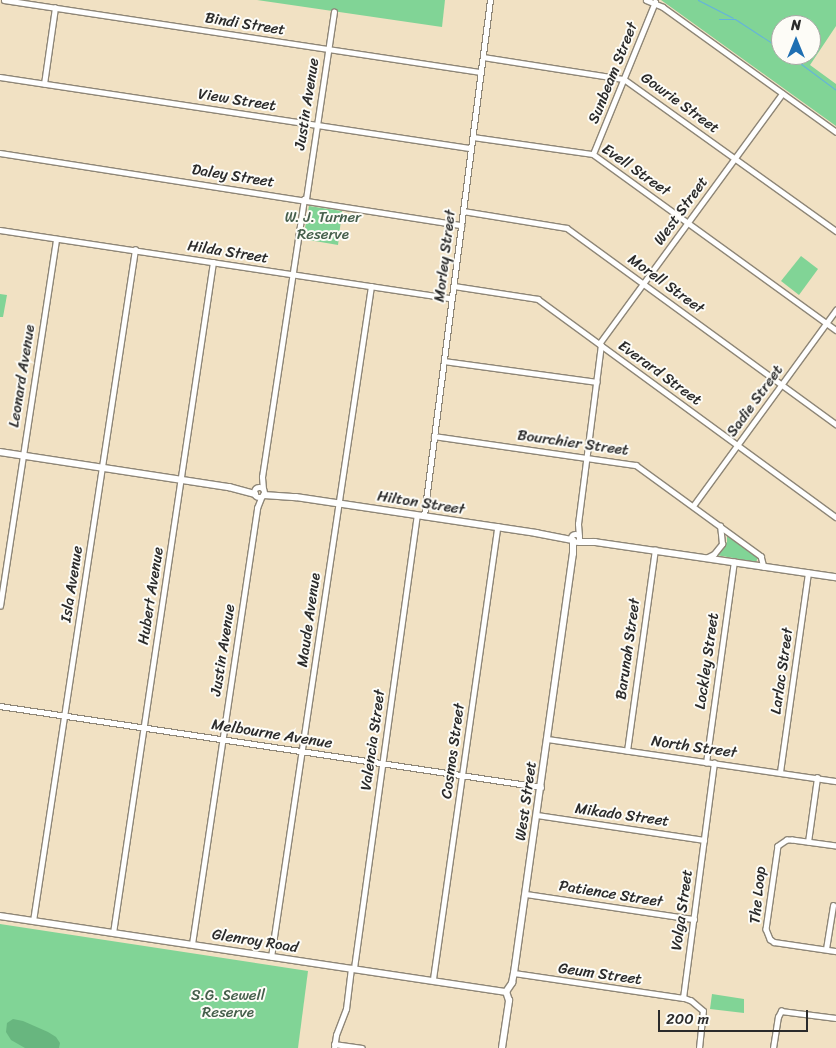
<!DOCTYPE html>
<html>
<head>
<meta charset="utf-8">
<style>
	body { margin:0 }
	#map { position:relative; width:836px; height:1048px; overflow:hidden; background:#f1e1c3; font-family:Sriracha,sans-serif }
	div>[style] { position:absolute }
	.green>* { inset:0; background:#81d496 }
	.forest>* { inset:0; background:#68b67f }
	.stream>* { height:1px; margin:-0.5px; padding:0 0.5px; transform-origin:0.5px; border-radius:0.5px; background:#64b2dd }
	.roads { filter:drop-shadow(1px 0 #8e8677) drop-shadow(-1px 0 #8e8677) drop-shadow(0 1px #8e8677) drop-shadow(0 -1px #8e8677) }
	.minor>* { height:4.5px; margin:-2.25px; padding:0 2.25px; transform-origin:2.25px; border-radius:2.25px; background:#fff }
	.tertiary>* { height:5.5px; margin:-2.75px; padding:0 2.75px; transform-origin:2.75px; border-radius:2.75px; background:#fff }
	.tertiary>.ring { margin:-2.75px; padding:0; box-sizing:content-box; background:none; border:5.5px solid #fff; border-radius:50% }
	span { translate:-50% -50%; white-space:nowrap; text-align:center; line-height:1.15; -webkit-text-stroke:4px #fdfcf7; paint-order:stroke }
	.street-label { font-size:15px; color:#2b2b2b }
	.park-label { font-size:15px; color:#455e4b }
	.north { position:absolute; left:771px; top:15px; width:50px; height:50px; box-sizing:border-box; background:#fdfcf7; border:1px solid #a9a8a5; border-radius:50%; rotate:0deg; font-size:14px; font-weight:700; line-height:20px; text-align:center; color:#2b2b2b }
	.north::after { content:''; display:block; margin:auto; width:18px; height:22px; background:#1f6fb2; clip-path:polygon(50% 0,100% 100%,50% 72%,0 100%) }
	.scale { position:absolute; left:658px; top:1010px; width:150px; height:22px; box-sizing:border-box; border:2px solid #2b2b2b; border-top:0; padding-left:6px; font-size:15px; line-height:18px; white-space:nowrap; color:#2b2b2b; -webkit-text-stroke:4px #fdfcf7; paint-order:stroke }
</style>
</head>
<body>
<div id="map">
	<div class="green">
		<i style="clip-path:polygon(257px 0,445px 0,442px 27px)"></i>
		<i style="clip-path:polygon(evenodd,661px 0,836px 0,836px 26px,810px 65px,836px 84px,836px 126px,661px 0,781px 25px,811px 25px,811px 55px,781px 55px,781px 25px)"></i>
		<i style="clip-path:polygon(309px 206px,342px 211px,338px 245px,303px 239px)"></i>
		<i style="clip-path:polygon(801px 256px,818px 269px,799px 295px,781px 281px)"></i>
		<i style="clip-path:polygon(0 294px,7px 295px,3px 317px,0 317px)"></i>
		<i style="clip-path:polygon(727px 534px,754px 554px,758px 558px,756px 562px,716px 555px,727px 542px)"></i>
		<i style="clip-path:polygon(0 924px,308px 971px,298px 1048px,0 1048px)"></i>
		<i style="clip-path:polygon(712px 994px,744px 999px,744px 1013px,710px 1009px)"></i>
	</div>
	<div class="forest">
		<i style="clip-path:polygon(13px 1019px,23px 1021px,48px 1032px,56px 1037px,60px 1043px,59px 1048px,25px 1048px,11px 1040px,6px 1032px,7px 1023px)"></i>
	</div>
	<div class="stream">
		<i style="left:698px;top:0;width:39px;rotate:27deg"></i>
		<i style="left:719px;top:19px;width:16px"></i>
		<i style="left:735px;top:19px;width:55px;rotate:33.1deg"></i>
		<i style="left:789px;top:55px;width:59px;rotate:36.7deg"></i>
	</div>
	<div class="roads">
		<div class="minor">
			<i style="left:4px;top:0;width:482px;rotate:8.6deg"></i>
			<i style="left:646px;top:0;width:18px;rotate:22deg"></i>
			<i style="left:663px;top:7px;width:213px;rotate:35.8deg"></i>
			<i style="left:483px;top:57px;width:143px;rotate:8.9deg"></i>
			<i style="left:624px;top:79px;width:261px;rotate:35.6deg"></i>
			<i style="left:0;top:77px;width:476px;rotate:8.6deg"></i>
			<i style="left:44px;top:84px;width:77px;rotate:-81.8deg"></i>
			<i style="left:473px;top:137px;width:121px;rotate:8.1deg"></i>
			<i style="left:593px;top:154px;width:300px;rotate:35.9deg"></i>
			<i style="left:0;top:153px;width:467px;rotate:8.9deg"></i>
			<i style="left:593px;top:154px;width:164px;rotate:-67.8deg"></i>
			<i style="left:306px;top:199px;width:189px;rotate:-81.5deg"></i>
			<i style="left:463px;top:211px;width:105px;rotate:9.3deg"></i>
			<i style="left:567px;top:228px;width:333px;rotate:36.1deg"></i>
			<i style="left:0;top:230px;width:457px;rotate:8.6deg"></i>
			<i style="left:454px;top:286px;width:85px;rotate:8.8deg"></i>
			<i style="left:538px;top:299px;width:369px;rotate:36.2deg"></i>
			<i style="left:599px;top:344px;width:310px;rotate:-53.8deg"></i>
			<i style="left:444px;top:361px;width:154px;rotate:7.8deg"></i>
			<i style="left:434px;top:436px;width:204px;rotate:8.2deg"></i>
			<i style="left:636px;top:465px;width:155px;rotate:36.1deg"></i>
			<i style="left:761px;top:556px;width:11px;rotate:75deg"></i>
			<i style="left:263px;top:489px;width:12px;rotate:-95deg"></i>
			<i style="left:262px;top:477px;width:281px;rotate:-81.4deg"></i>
			<i style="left:693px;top:506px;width:243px;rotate:-53.9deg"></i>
			<i style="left:424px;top:516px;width:520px;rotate:-82.71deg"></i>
			<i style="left:579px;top:536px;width:12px;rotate:-95deg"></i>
			<i style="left:578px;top:524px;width:180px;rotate:-82.7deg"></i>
			<i style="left:706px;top:558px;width:9px;rotate:-27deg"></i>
			<i style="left:714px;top:554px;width:13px;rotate:-51deg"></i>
			<i style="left:722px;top:544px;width:18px;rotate:-96deg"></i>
			<i style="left:0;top:606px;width:371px;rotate:-81.3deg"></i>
			<i style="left:0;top:706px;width:547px;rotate:8.52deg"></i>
			<i style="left:548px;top:739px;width:291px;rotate:8.3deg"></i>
			<i style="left:627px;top:751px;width:203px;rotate:-82.1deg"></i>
			<i style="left:706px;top:763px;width:203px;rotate:-82.1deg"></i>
			<i style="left:780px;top:772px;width:201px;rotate:-82deg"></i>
			<i style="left:537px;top:815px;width:169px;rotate:8.5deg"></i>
			<i style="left:808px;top:842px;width:65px;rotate:-82deg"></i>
			<i style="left:836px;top:846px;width:44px;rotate:-172.2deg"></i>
			<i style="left:792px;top:840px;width:5px;rotate:180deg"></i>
			<i style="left:787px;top:840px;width:11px;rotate:146deg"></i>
			<i style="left:778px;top:846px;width:84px;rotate:98.2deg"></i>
			<i style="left:766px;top:929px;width:11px;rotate:68deg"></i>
			<i style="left:770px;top:939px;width:5px;rotate:37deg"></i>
			<i style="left:774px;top:942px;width:63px;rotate:8.3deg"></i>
			<i style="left:526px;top:894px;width:170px;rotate:8.5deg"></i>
			<i style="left:33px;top:921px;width:679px;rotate:-81.36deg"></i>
			<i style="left:113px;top:933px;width:678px;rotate:-81.52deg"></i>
			<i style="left:192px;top:944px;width:441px;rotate:-81.5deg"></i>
			<i style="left:257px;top:508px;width:11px;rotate:-68deg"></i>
			<i style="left:826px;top:949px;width:44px;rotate:-80.8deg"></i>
			<i style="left:271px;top:957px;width:678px;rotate:-81.52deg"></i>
			<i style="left:354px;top:968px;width:457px;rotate:-82.1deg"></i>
			<i style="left:514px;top:973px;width:171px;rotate:8.4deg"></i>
			<i style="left:433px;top:979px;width:457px;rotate:-81.9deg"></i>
			<i style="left:334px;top:1044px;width:28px;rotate:8deg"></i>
			<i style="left:334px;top:1048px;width:13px;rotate:-81deg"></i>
			<i style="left:336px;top:1035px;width:28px;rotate:-69deg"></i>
			<i style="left:346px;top:1009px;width:41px;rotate:-83deg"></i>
			<i style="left:699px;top:1048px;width:37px;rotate:-84deg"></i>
			<i style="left:703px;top:1011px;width:16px;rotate:-140deg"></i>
			<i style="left:691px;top:1001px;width:9px;rotate:-159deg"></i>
			<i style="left:683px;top:998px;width:237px;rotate:-82.5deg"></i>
			<i style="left:773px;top:1048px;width:31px;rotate:-81deg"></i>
			<i style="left:778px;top:1017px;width:7px;rotate:-63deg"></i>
			<i style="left:781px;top:1011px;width:55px;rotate:7.3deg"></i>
		</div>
		<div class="tertiary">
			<i style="left:0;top:452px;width:232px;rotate:8.7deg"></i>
			<i style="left:229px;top:487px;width:27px;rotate:15deg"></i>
			<i class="ring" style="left:255px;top:488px;width:4.5px;height:4.5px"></i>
			<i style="left:264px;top:495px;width:32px;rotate:4deg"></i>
			<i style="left:296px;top:497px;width:243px;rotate:8.5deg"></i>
			<i style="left:536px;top:533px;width:37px;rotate:11deg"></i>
			<i class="ring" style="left:572px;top:535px;width:2.5px;height:2.5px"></i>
			<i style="left:579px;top:542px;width:16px"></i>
			<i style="left:595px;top:542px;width:244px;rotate:8.3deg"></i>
			<i style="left:0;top:916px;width:512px;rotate:8.54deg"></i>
			<i style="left:506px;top:992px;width:11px;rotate:-56deg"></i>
			<i style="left:512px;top:983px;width:10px;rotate:-79deg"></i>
			<i style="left:514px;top:973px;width:423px;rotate:-82deg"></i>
			<i style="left:573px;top:554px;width:13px;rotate:-90deg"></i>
			<i style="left:502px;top:1048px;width:48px;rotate:-81.5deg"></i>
			<i style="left:509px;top:1001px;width:9px;rotate:-108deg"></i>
		</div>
	</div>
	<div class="street-label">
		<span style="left:245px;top:24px;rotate:9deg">Bindi Street</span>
		<span style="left:613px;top:73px;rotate:-68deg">Sunbeam Street</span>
		<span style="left:237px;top:100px;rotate:9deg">View Street</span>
		<span style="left:680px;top:103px;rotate:36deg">Gowrie Street</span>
		<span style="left:307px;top:104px;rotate:-81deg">Justin Avenue</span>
		<span style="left:636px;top:170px;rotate:35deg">Evell Street</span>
		<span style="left:233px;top:176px;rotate:9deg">Daley Street</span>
		<span style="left:681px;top:211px;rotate:-54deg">West Street</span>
		<span style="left:228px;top:252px;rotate:9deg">Hilda Street</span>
		<span style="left:445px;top:256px;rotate:-83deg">Morley Street</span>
		<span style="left:666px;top:284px;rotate:36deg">Morell Street</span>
		<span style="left:660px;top:373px;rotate:36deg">Everard Street</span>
		<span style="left:22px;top:376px;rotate:-81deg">Leonard Avenue</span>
		<span style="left:755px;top:401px;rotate:-54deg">Sadie Street</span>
		<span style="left:573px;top:443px;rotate:8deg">Bourchier Street</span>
		<span style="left:421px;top:503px;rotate:9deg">Hilton Street</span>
		<span style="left:72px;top:584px;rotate:-81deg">Isla Avenue</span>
		<span style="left:151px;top:596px;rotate:-81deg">Hubert Avenue</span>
		<span style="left:309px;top:620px;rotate:-82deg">Maude Avenue</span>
		<span style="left:628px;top:649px;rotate:-82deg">Barunah Street</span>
		<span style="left:223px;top:650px;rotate:-81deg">Justin Avenue</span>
		<span style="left:707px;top:661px;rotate:-82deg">Lockley Street</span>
		<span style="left:782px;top:671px;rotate:-82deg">Larlac Street</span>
		<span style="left:272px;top:734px;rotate:9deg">Melbourne Avenue</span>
		<span style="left:373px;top:740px;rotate:-82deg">Valencia Street</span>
		<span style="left:694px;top:747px;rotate:8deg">North Street</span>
		<span style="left:453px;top:751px;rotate:-82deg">Cosmos Street</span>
		<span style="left:526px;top:801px;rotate:-82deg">West Street</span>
		<span style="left:622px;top:815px;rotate:8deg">Mikado Street</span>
		<span style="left:611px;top:894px;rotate:9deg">Patience Street</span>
		<span style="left:758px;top:895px;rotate:-84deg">The Loop</span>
		<span style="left:682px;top:910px;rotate:-82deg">Volga Street</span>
		<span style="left:255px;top:941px;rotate:9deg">Glenroy Road</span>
		<span style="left:600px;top:974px;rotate:8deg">Geum Street</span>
	</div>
	<div class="park-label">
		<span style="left:323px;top:226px">W. J. Turner<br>Reserve</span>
		<span style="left:228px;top:1004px">S.G. Sewell<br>Reserve</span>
	</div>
	<div class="north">N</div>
	<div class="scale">200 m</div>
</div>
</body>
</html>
